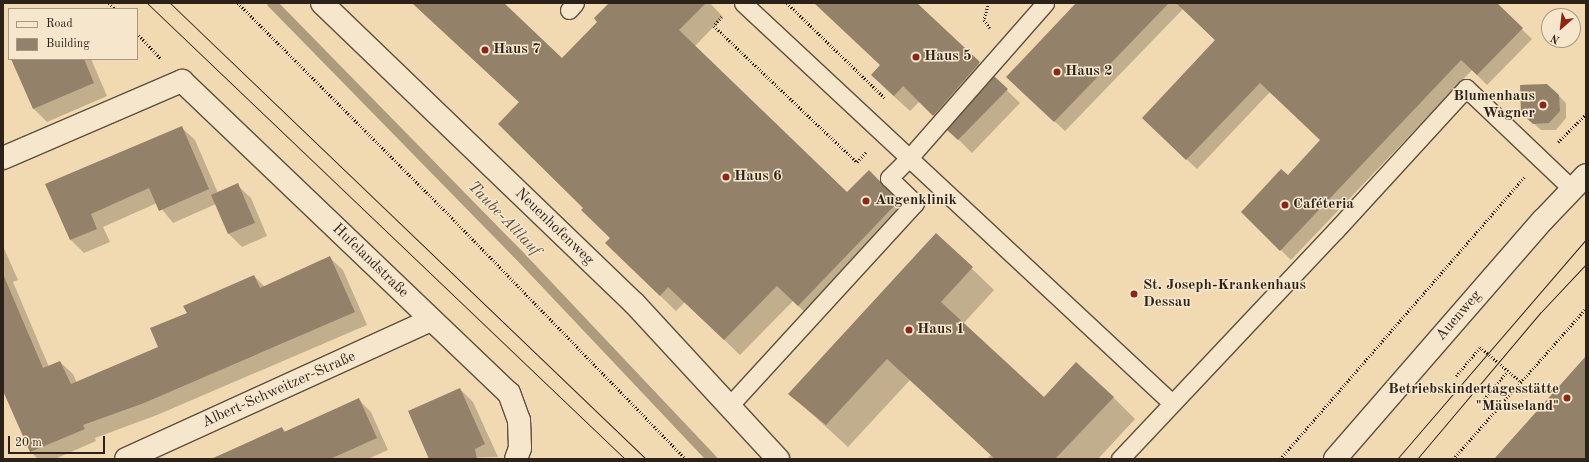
<!DOCTYPE html>
<html>
<head>
<meta charset="utf-8">
<style>
	body { margin:0 }
	#map { position:relative; width:1589px; height:462px; overflow:hidden; background:#f1dab1; font-family:"Old Standard TT",serif }
	div>[style] { position:absolute }
	.shadow>* { inset:0; background:#0003 }
	.stream>* { height:10px; margin:-5px; padding:0 5px; transform-origin:5px; border-radius:5px; background:#ae9b7e }
	.building>* { inset:0; background:#938269 }
	.path>* { height:2.5px; margin-top:-1.25px; transform-origin:0; background:repeating-linear-gradient(90deg,#2d221a 0 1px,transparent 0 3px) }
	.roads { filter:drop-shadow(1px 0 #5e5040) drop-shadow(-1px 0 #5e5040) drop-shadow(0 1px #5e5040) drop-shadow(0 -1px #5e5040) }
	.lane>* { height:17px; margin:-8.5px; padding:0 8.5px; transform-origin:8.5px; border-radius:8.5px; background:#f6e7cc }
	.street>* { height:22px; margin:-11px; padding:0 11px; transform-origin:11px; border-radius:11px; background:#f6e7cc }
	.secondary>* { height:22px; margin:-11px; padding:0 11px; transform-origin:11px; border-radius:11px; background:#f6e7cc }
	.tram>* { height:1px; margin:-0.5px; padding:0 0.5px; transform-origin:0.5px; border-radius:0.5px; background:#2d221a }
	.dots>* { width:11px; height:11px; translate:-50% -50%; box-sizing:border-box; border:2px solid #f6e7cc; border-radius:50% }
	span { translate:-50% -50%; white-space:nowrap; text-align:center; line-height:1.15; -webkit-text-stroke:3px #f6e7cc; paint-order:stroke }
	.poi-label { font-size:15px; color:#2d221a; font-weight:700 }
	.left { translate:0 -50%; text-align:left }
	.right { translate:-100% -50%; text-align:right }
	.street-label { font-size:15px; color:#2d221a }
	.water-label { font-size:16px; color:#5a4c3d; font-style:italic }
	.frame { position:absolute; inset:0; border:4px solid #2d221a; pointer-events:none }
	.legend { position:absolute; left:8px; top:8px; width:130px; height:52px; box-sizing:border-box; background:#f6e7cc; border:1px solid #a69885; margin:0; padding:5px 7px; list-style:none; font-size:12px; color:#2d221a }
	.legend li { display:flex; align-items:center; gap:8px; height:20px }
	.legend b { width:20px; border:1px solid #a69885 }
	.north { position:absolute; left:1541px; top:8px; width:40px; height:40px; box-sizing:border-box; background:#f6e7cc; border:1px solid #a69885; border-radius:50%; rotate:208deg; font-size:11px; font-weight:700; line-height:16px; text-align:center; color:#2d221a }
	.north::after { content:''; display:block; margin:auto; width:14px; height:18px; background:#8f2418; clip-path:polygon(50% 0,100% 100%,50% 72%,0 100%) }
	.scale { position:absolute; left:8px; top:436px; width:97px; height:18px; box-sizing:border-box; border:2px solid #2d221a; border-top:0; padding-left:5px; font-size:12px; line-height:14px; white-space:nowrap; color:#2d221a; -webkit-text-stroke:3px #f6e7cc; paint-order:stroke }
</style>
</head>
<body>
<div id="map">
	<div class="shadow">
		<i style="clip-path:polygon(412px 3px,502px 3px,562px 59px,598px 22px,610px 3px,710px 3px,723px 17px,695px 46px,847px 194px,884px 187px,914px 218px,814px 321px,793px 301px,740px 355px,685px 302px,676px 311px,622px 259px,611px 238px,584px 208px,520px 103px)"></i>
		<i style="clip-path:polygon(815px 3px,915px 3px,1020px 103px,972px 153px,920px 101px,910px 111px,888px 91px,872px 75px,881px 65px)"></i>
		<i style="clip-path:polygon(1078px 3px,1495px 3px,1532px 39px,1487px 85px,1472px 70px,1291px 260px,1242px 212px,1288px 176px,1322px 140px,1270px 92px,1197px 169px,1153px 128px,1216px 41px,1183px 9px,1065px 131px,1018px 87px)"></i>
		<i style="clip-path:polygon(12px 59px,91px 59px,107px 96px,47px 122px,34px 109px)"></i>
		<i style="clip-path:polygon(1559px 96px,1566px 103px,1566px 118px,1556px 130px,1541px 130px,1528px 118px)"></i>
		<i style="clip-path:polygon(181px 127px,195px 140px,218px 193px,237px 185px,251px 198px,267px 236px,242px 247px,229px 234px,216px 204px,173px 223px,157px 203px,103px 227px,110px 242px,84px 253px,71px 240px,46px 185px)"></i>
		<i style="clip-path:polygon(936px 234px,994px 290px,963px 324px,1044px 398px,1113px 397px,1135px 419px,1098px 459px,987px 459px,991px 455px,910px 380px,848px 447px,790px 394px)"></i>
		<i style="clip-path:polygon(3px 246px,18px 280px,13px 282px,49px 367px,60px 362px,73px 374px,77px 383px,160px 347px,188px 314px,254px 276px,265px 287px,330px 258px,343px 270px,367px 325px,157px 415px,95px 438px,96px 441px,55px 459px,38px 459px,31px 452px,3px 387px)"></i>
		<i style="clip-path:polygon(460px 389px,473px 402px,498px 457px,431px 459px)"></i>
		<i style="clip-path:polygon(359px 400px,371px 412px,388px 450px,368px 459px,218px 459px,282px 428px,286px 432px)"></i>
	</div>
	<div class="stream">
		<i style="left:272px;top:3px;width:350px;rotate:45.6deg"></i>
		<i style="left:517px;top:253px;width:284px;rotate:46.6deg"></i>
	</div>
	<div class="building">
		<i style="clip-path:polygon(412px 3px,504px 3px,562px 58px,597px 22px,594px 18px,609px 3px,706px 3px,679px 30px,847px 192px,869px 170px,899px 201px,798px 306px,777px 286px,724px 340px,668px 287px,660px 296px,605px 243px,610px 238px,581px 210px,583px 208px,498px 124px,519px 102px)"></i>
		<i style="clip-path:polygon(814px 3px,917px 3px,980px 62px,933px 116px,903px 86px,894px 96px,871px 75px,880px 65px)"></i>
		<i style="clip-path:polygon(1076px 3px,1169px 3px,1054px 122px,1006px 77px)"></i>
		<i style="clip-path:polygon(1176px 3px,1497px 3px,1523px 28px,1477px 75px,1461px 60px,1280px 251px,1241px 212px,1281px 169px,1288px 175px,1320px 140px,1260px 83px,1186px 160px,1142px 118px,1215px 40px)"></i>
		<i style="clip-path:polygon(11px 59px,84px 59px,94px 83px,33px 109px)"></i>
		<i style="clip-path:polygon(994px 76px,1008px 89px,958px 140px,947px 130px)"></i>
		<i style="clip-path:polygon(1547px 84px,1559px 95px,1560px 111px,1549px 123px,1533px 124px,1521px 113px,1520px 85px)"></i>
		<i style="clip-path:polygon(182px 126px,209px 189px,159px 211px,149px 188px,91px 214px,97px 229px,70px 240px,45px 184px)"></i>
		<i style="clip-path:polygon(238px 183px,255px 223px,228px 234px,211px 195px)"></i>
		<i style="clip-path:polygon(936px 233px,973px 267px,941px 302px,1044px 397px,1076px 362px,1114px 397px,1055px 459px,995px 459px,887px 359px,826px 425px,788px 394px)"></i>
		<i style="clip-path:polygon(330px 256px,355px 312px,144px 403px,83px 425px,85px 429px,30px 452px,3px 391px,3px 274px,43px 368px,60px 361px,71px 384px,158px 347px,150px 328px,187px 313px,183px 306px,254px 275px,260px 288px)"></i>
		<i style="clip-path:polygon(1586px 356px,1586px 459px,1494px 459px)"></i>
		<i style="clip-path:polygon(460px 388px,485px 444px,475px 449px,477px 459px,429px 459px,408px 411px)"></i>
		<i style="clip-path:polygon(359px 398px,377px 438px,330px 459px,211px 459px,282px 427px,284px 432px)"></i>
	</div>
	<div class="path">
		<i style="left:109px;top:3px;width:8px;rotate:45deg"></i>
		<i style="left:238px;top:3px;width:315px;rotate:45.1deg"></i>
		<i style="left:460px;top:226px;width:325px;rotate:45.9deg"></i>
		<i style="left:787px;top:3px;width:136px;rotate:44.1deg"></i>
		<i style="left:989px;top:3px;width:18px;rotate:106deg"></i>
		<i style="left:984px;top:20px;width:10px;rotate:53deg"></i>
		<i style="left:722px;top:17px;width:12px;rotate:132deg"></i>
		<i style="left:714px;top:26px;width:197px;rotate:43.6deg"></i>
		<i style="left:857px;top:162px;width:13px;rotate:-48deg"></i>
		<i style="left:137px;top:33px;width:35px;rotate:47deg"></i>
		<i style="left:1558px;top:142px;width:40px;rotate:-45deg"></i>
		<i style="left:1456px;top:376px;width:38px;rotate:-50deg"></i>
		<i style="left:1480px;top:347px;width:52px;rotate:40.4deg"></i>
		<i style="left:1484px;top:399px;width:35px;rotate:-50deg"></i>
		<i style="left:1280px;top:459px;width:373px;rotate:-49.1deg"></i>
		<i style="left:1453px;top:459px;width:201px;rotate:-48.6deg"></i>
	</div>
	<div class="roads">
		<div class="lane">
			<i style="left:743px;top:3px;width:227px;rotate:43deg"></i>
			<i style="left:909px;top:158px;width:206px;rotate:-48.7deg"></i>
			<i style="left:569px;top:10px;width:9px;rotate:-49deg"></i>
			<i style="left:729px;top:406px;width:275px;rotate:-47.5deg"></i>
			<i style="left:915px;top:203px;width:36px;rotate:-136deg"></i>
			<i style="left:889px;top:178px;width:28px;rotate:-45deg"></i>
			<i style="left:909px;top:158px;width:359px;rotate:43deg"></i>
			<i style="left:1120px;top:459px;width:313px;rotate:-46.7deg"></i>
			<i style="left:1335px;top:231px;width:194px;rotate:-47.5deg"></i>
			<i style="left:1466px;top:88px;width:146px;rotate:43.6deg"></i>
		</div>
		<div class="street">
			<i style="left:322px;top:3px;width:434px;rotate:43.9deg"></i>
			<i style="left:635px;top:304px;width:211px;rotate:47.3deg"></i>
			<i style="left:3px;top:158px;width:195px;rotate:-23.3deg"></i>
			<i style="left:182px;top:81px;width:452px;rotate:43.7deg"></i>
			<i style="left:509px;top:393px;width:29px;rotate:70deg"></i>
			<i style="left:519px;top:420px;width:28px;rotate:88deg"></i>
			<i style="left:520px;top:448px;width:12px;rotate:110deg"></i>
			<i style="left:126px;top:459px;width:335px;rotate:-24.5deg"></i>
		</div>
		<div class="secondary">
			<i style="left:1335px;top:459px;width:317px;rotate:-49deg"></i>
			<i style="left:1543px;top:220px;width:62px;rotate:-46.3deg"></i>
		</div>
	</div>
	<div class="tram">
		<i style="left:147px;top:3px;width:661px;rotate:43.65deg"></i>
		<i style="left:170px;top:3px;width:659px;rotate:43.77deg"></i>
		<i style="left:1397px;top:459px;width:290px;rotate:-49.3deg"></i>
		<i style="left:1417px;top:459px;width:192px;rotate:-49.9deg"></i>
		<i style="left:1541px;top:312px;width:66px;rotate:-46.8deg"></i>
	</div>
	<div class="dots">
		<i style="left:485px;top:50px;background:#8f2418"></i>
		<i style="left:916px;top:57px;background:#8f2418"></i>
		<i style="left:1057px;top:72px;background:#8f2418"></i>
		<i style="left:1543px;top:105px;background:#8f2418"></i>
		<i style="left:726px;top:177px;background:#8f2418"></i>
		<i style="left:866px;top:201px;background:#8f2418"></i>
		<i style="left:1285px;top:205px;background:#8f2418"></i>
		<i style="left:1134px;top:294px;background:#8f2418"></i>
		<i style="left:909px;top:330px;background:#8f2418"></i>
		<i style="left:1567px;top:398px;background:#8f2418"></i>
	</div>
	<div class="poi-label">
		<span class="left" style="left:493px;top:50px">Haus 7</span>
		<span class="left" style="left:924px;top:57px">Haus 5</span>
		<span class="left" style="left:1065px;top:72px">Haus 2</span>
		<span class="right" style="left:1535px;top:105px">Blumenhaus<br>Wagner</span>
		<span class="left" style="left:734px;top:177px">Haus 6</span>
		<span class="left" style="left:875px;top:201px">Augenklinik</span>
		<span class="left" style="left:1293px;top:205px">Caféteria</span>
		<span class="left" style="left:1143px;top:294px">St. Joseph-Krankenhaus<br>Dessau</span>
		<span class="left" style="left:917px;top:330px">Haus 1</span>
		<span class="right" style="left:1559px;top:398px">Betriebskindertagesstätte<br>"Mäuseland"</span>
	</div>
	<div class="street-label">
		<span style="left:554px;top:227px;rotate:44deg">Neuenhofenweg</span>
		<span style="left:370px;top:261px;rotate:44deg">Hufelandstraße</span>
		<span style="left:1459px;top:316px;rotate:-49deg">Auenweg</span>
		<span style="left:279px;top:390px;rotate:-24deg">Albert-Schweitzer-Straße</span>
	</div>
	<div class="water-label">
		<span style="left:504px;top:219px;rotate:46deg">Taube-Altlauf</span>
	</div>
	<div class="frame"></div>
	<ul class="legend">
	<li><b style="height:5px;background:#f6e7cc"></b>Road</li>
	<li><b style="height:11px;background:#938269"></b>Building</li>
	</ul>
	<div class="north">N</div>
	<div class="scale">20 m</div>
</div>
</body>
</html>
